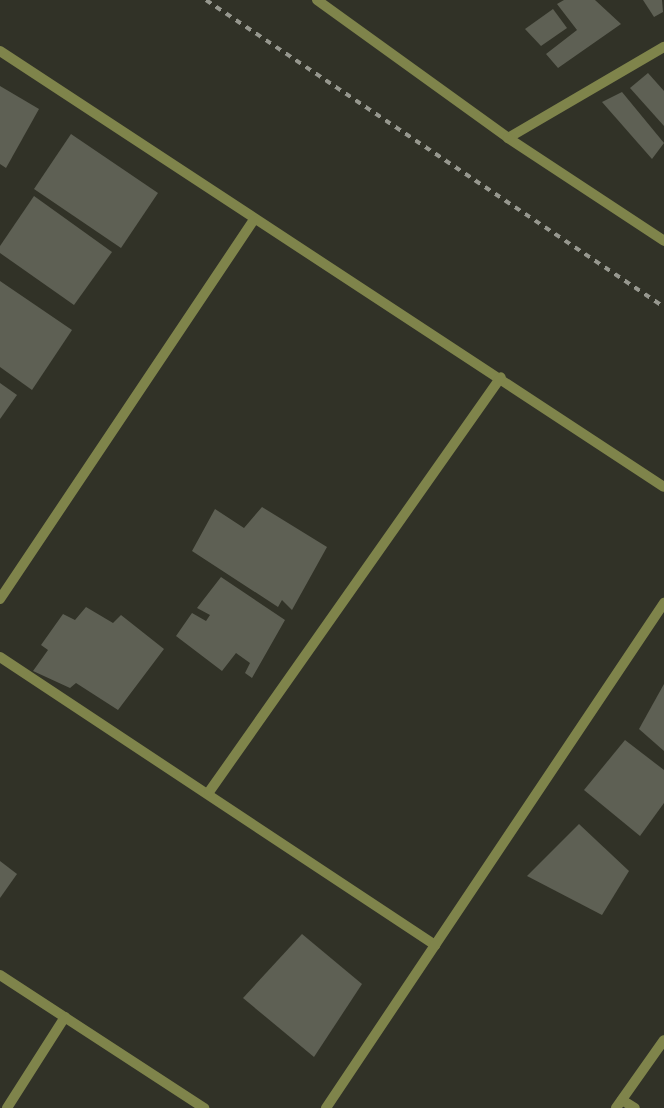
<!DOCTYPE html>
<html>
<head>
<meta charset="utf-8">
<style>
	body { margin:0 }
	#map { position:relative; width:664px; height:1108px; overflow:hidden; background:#313227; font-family:Poppins,sans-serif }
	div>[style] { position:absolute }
	.building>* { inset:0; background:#5e6054 }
	.minor>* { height:10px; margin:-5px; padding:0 5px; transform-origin:5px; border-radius:5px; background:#7f844b }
	.rail>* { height:4px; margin-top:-2px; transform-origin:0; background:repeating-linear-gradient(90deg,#97988f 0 6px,transparent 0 12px) }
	span { translate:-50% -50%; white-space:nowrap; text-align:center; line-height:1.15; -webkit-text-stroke:4px #191915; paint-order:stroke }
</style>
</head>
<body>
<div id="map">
	<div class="building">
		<i style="clip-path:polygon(564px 0,595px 0,621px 24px,558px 68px,546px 54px,577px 30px,557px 4px)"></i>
		<i style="clip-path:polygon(643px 0,662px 0,663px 12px,654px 17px)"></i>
		<i style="clip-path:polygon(553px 9px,567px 28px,541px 46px,525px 29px)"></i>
		<i style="clip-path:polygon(648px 73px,664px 91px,664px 126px,630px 88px)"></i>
		<i style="clip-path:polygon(0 86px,39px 109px,6px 168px,0 164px)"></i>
		<i style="clip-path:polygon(622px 92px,664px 143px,652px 159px,602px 102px)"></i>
		<i style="clip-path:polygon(71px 134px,158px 193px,121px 248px,34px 189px)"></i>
		<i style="clip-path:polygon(34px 196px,112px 252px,74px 305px,0 253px,0 246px)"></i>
		<i style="clip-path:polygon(0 281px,72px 330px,32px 390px,0 367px)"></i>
		<i style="clip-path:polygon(0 383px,17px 395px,0 419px)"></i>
		<i style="clip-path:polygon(262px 507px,327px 547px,292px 610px,282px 600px,278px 607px,192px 551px,215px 509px,244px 528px)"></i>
		<i style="clip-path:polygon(221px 577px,285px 620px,252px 678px,245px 673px,250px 663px,236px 653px,222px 671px,176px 636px,192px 613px,206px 621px,210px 615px,197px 608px)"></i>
		<i style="clip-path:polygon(86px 607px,113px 623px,121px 615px,164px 649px,118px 710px,76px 683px,70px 688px,33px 671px,48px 650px,41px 645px,63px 614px,75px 620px)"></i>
		<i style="clip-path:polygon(664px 684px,664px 751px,639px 729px)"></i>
		<i style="clip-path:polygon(625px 740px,664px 770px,664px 803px,640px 836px,584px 790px)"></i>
		<i style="clip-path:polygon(579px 824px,629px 871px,602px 915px,527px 876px)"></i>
		<i style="clip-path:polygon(0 861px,17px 874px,0 898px)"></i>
		<i style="clip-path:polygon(302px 934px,362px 984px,314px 1057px,243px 998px)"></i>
	</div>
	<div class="minor">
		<i style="left:317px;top:0;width:236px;rotate:35.8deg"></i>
		<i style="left:508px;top:138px;width:181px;rotate:-30.3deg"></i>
		<i style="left:0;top:51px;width:794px;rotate:33.29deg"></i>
		<i style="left:508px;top:138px;width:187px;rotate:33.4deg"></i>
		<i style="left:0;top:599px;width:456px;rotate:-56.2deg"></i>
		<i style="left:0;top:657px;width:522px;rotate:33.51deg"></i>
		<i style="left:209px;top:792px;width:507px;rotate:-54.87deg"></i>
		<i style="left:0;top:975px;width:244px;rotate:33.1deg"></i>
		<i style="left:622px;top:1100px;width:15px;rotate:32deg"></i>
		<i style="left:7px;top:1108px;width:108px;rotate:-57.5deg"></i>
		<i style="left:326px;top:1108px;width:608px;rotate:-56.21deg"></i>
		<i style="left:616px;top:1108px;width:83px;rotate:-54.8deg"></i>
	</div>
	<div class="rail">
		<i style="left:206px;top:0;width:551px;rotate:33.83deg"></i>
	</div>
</div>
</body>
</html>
